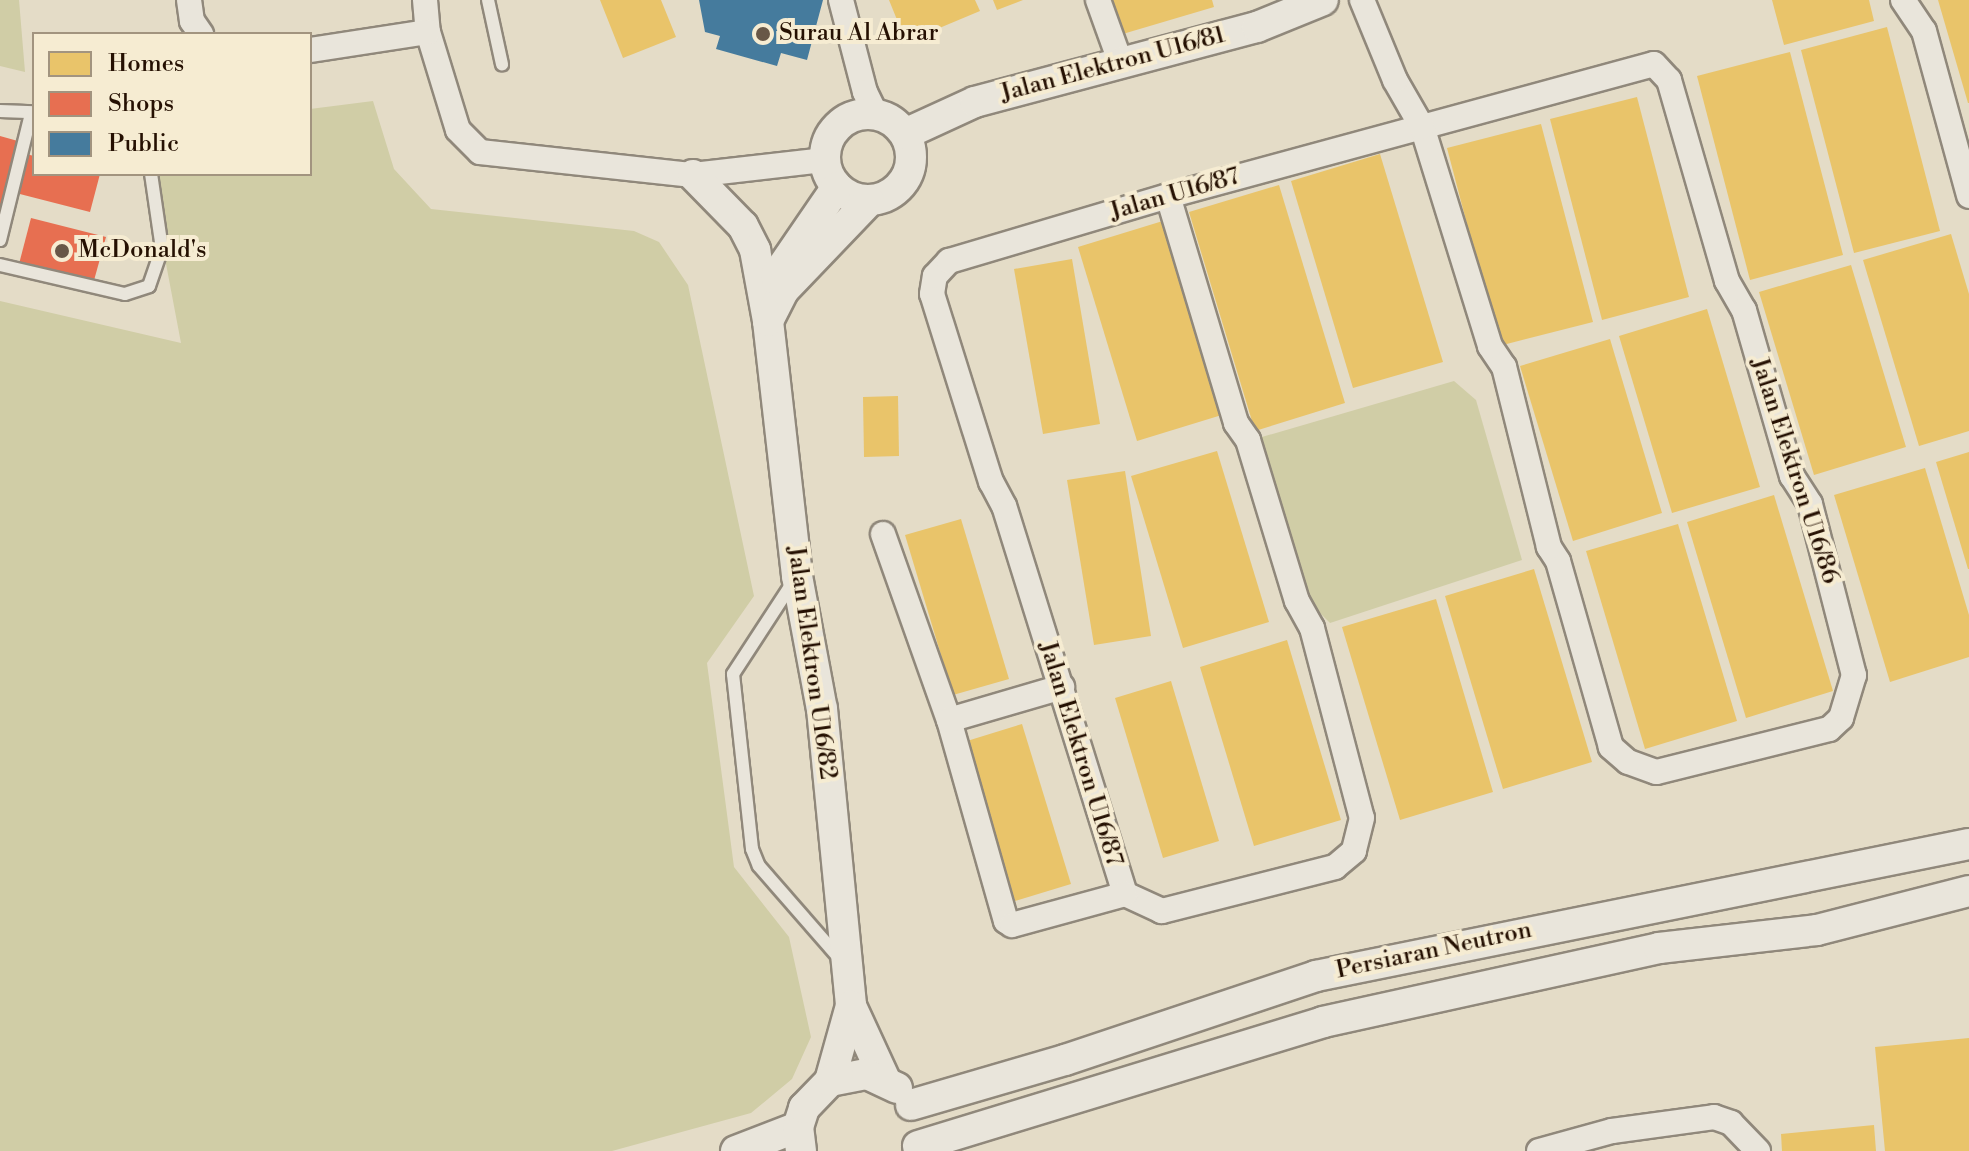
<!DOCTYPE html>
<html>
<head>
<meta charset="utf-8">
<style>
	body { margin:0 }
	#map { position:relative; width:1969px; height:1151px; overflow:hidden; background:#e4dcc7; font-family:"Libre Bodoni",serif }
	div>[style] { position:absolute }
	.green>* { inset:0; background:#d0cda6 }
	.homes>* { inset:0; background:#e9c46a }
	.shops>* { inset:0; background:#e76f51 }
	.public>* { inset:0; background:#457b9d }
	.roads { filter:drop-shadow(2px 0 #90887b) drop-shadow(-2px 0 #90887b) drop-shadow(0 2px #90887b) drop-shadow(0 -2px #90887b) }
	.service>* { height:12px; margin:-6px; padding:0 6px; transform-origin:6px; border-radius:6px; background:#e9e5db }
	.minor>* { height:24px; margin:-12px; padding:0 12px; transform-origin:12px; border-radius:12px; background:#e9e5db }
	.tertiary>* { height:30px; margin:-15px; padding:0 15px; transform-origin:15px; border-radius:15px; background:#e9e5db }
	.tertiary>.ring { margin:-15px; padding:0; box-sizing:content-box; background:none; border:30px solid #e9e5db; border-radius:50% }
	.dots>* { width:22px; height:22px; translate:-50% -50%; box-sizing:border-box; border:4px solid #f6ecd2; border-radius:50% }
	span { translate:-50% -50%; white-space:nowrap; text-align:center; line-height:1.15; -webkit-text-stroke:8px #f6ecd2; paint-order:stroke }
	.poi-label { font-size:24px; color:#251002 }
	.left { translate:0 -50%; text-align:left }
	.street-label { font-size:24px; color:#251002 }
	.legend { position:absolute; left:32px; top:32px; width:280px; height:144px; box-sizing:border-box; background:#f6ecd2; border:2px solid #a2947f; margin:0; padding:10px 14px; list-style:none; font-size:24px; color:#251002 }
	.legend li { display:flex; align-items:center; gap:16px; height:40px }
	.legend b { width:40px; border:2px solid #a2947f }
</style>
</head>
<body>
<div id="map">
	<div class="green">
		<i style="clip-path:polygon(0 0,19px 0,25px 72px,0 66px)"></i>
		<i style="clip-path:polygon(373px 101px,394px 169px,431px 209px,634px 231px,659px 242px,688px 285px,754px 596px,707px 663px,734px 867px,789px 937px,811px 1037px,792px 1079px,751px 1113px,612px 1151px,0 1151px,0 301px,181px 343px,149px 174px,310px 174px,310px 109px)"></i>
		<i style="clip-path:polygon(1454px 381px,1476px 400px,1522px 560px,1330px 623px,1314px 607px,1255px 439px)"></i>
	</div>
	<div class="homes">
		<i style="clip-path:polygon(600px 0,661px 0,676px 37px,623px 58px)"></i>
		<i style="clip-path:polygon(889px 0,975px 0,980px 11px,906px 42px)"></i>
		<i style="clip-path:polygon(993px 0,1023px 0,997px 10px)"></i>
		<i style="clip-path:polygon(1106px 0,1212px 0,1214px 7px,1116px 36px)"></i>
		<i style="clip-path:polygon(1772px 0,1869px 0,1874px 21px,1784px 45px)"></i>
		<i style="clip-path:polygon(1938px 0,1969px 0,1969px 103px,1968px 103px)"></i>
		<i style="clip-path:polygon(1887px 27px,1940px 231px,1854px 253px,1801px 50px)"></i>
		<i style="clip-path:polygon(1790px 52px,1843px 255px,1750px 280px,1697px 76px)"></i>
		<i style="clip-path:polygon(1637px 97px,1689px 297px,1602px 320px,1550px 119px)"></i>
		<i style="clip-path:polygon(1541px 124px,1593px 322px,1499px 346px,1447px 148px)"></i>
		<i style="clip-path:polygon(1380px 154px,1443px 362px,1353px 388px,1291px 181px)"></i>
		<i style="clip-path:polygon(1279px 185px,1345px 403px,1255px 431px,1189px 212px)"></i>
		<i style="clip-path:polygon(1166px 220px,1225px 414px,1137px 441px,1078px 247px)"></i>
		<i style="clip-path:polygon(1951px 234px,1969px 294px,1969px 431px,1919px 446px,1863px 260px)"></i>
		<i style="clip-path:polygon(1072px 259px,1100px 424px,1043px 434px,1014px 269px)"></i>
		<i style="clip-path:polygon(1851px 265px,1906px 447px,1814px 475px,1759px 292px)"></i>
		<i style="clip-path:polygon(1707px 309px,1760px 487px,1672px 513px,1619px 336px)"></i>
		<i style="clip-path:polygon(1610px 339px,1662px 513px,1573px 541px,1520px 366px)"></i>
		<i style="clip-path:polygon(898px 396px,899px 456px,864px 457px,863px 397px)"></i>
		<i style="clip-path:polygon(1217px 451px,1269px 622px,1183px 648px,1131px 476px)"></i>
		<i style="clip-path:polygon(1969px 452px,1969px 569px,1968px 569px,1936px 462px)"></i>
		<i style="clip-path:polygon(1925px 468px,1969px 615px,1969px 657px,1890px 682px,1834px 495px)"></i>
		<i style="clip-path:polygon(1125px 471px,1151px 636px,1094px 645px,1067px 480px)"></i>
		<i style="clip-path:polygon(1774px 495px,1833px 691px,1746px 718px,1687px 522px)"></i>
		<i style="clip-path:polygon(961px 519px,1009px 679px,953px 695px,905px 535px)"></i>
		<i style="clip-path:polygon(1678px 524px,1737px 721px,1645px 749px,1586px 551px)"></i>
		<i style="clip-path:polygon(1534px 569px,1592px 762px,1503px 789px,1445px 596px)"></i>
		<i style="clip-path:polygon(1436px 599px,1493px 792px,1400px 820px,1342px 627px)"></i>
		<i style="clip-path:polygon(1287px 640px,1341px 820px,1254px 846px,1200px 667px)"></i>
		<i style="clip-path:polygon(1171px 681px,1219px 841px,1163px 858px,1115px 698px)"></i>
		<i style="clip-path:polygon(1022px 724px,1071px 884px,1015px 901px,967px 741px)"></i>
		<i style="clip-path:polygon(1969px 1038px,1969px 1151px,1885px 1151px,1875px 1047px)"></i>
		<i style="clip-path:polygon(1874px 1125px,1876px 1151px,1782px 1151px,1781px 1134px)"></i>
	</div>
	<div class="shops">
		<i style="clip-path:polygon(0 136px,25px 143px,22px 153px,34px 156px,34px 174px,100px 174px,90px 212px,12px 192px,0 236px)"></i>
		<i style="clip-path:polygon(31px 218px,106px 237px,93px 284px,19px 264px)"></i>
	</div>
	<div class="public">
		<i style="clip-path:polygon(699px 0,823px 0,807px 60px,781px 53px,777px 66px,716px 49px,720px 36px,705px 32px)"></i>
	</div>
	<div class="roads">
		<div class="service">
			<i style="left:488px;top:0;width:66px;rotate:77.7deg"></i>
			<i style="left:0;top:111px;width:34px;rotate:2deg"></i>
			<i style="left:0;top:240px;width:130px;rotate:-76.2deg"></i>
			<i style="left:0;top:265px;width:128px;rotate:13.1deg"></i>
			<i style="left:125px;top:294px;width:25px;rotate:-18deg"></i>
			<i style="left:149px;top:286px;width:39px;rotate:-71deg"></i>
			<i style="left:162px;top:249px;width:76px;rotate:-98.3deg"></i>
			<i style="left:793px;top:582px;width:110px;rotate:123.1deg"></i>
			<i style="left:733px;top:674px;width:176px;rotate:83.8deg"></i>
			<i style="left:752px;top:849px;width:18px;rotate:68deg"></i>
			<i style="left:759px;top:866px;width:123px;rotate:48.9deg"></i>
		</div>
		<div class="minor">
			<i style="left:189px;top:0;width:21px;rotate:82deg"></i>
			<i style="left:192px;top:21px;width:16px;rotate:55deg"></i>
			<i style="left:425px;top:0;width:32px;rotate:85deg"></i>
			<i style="left:428px;top:32px;width:102px;rotate:73deg"></i>
			<i style="left:458px;top:130px;width:31px;rotate:45deg"></i>
			<i style="left:480px;top:152px;width:214px;rotate:6.2deg"></i>
			<i style="left:693px;top:175px;width:133px;rotate:-6.5deg"></i>
			<i style="left:841px;top:0;width:95px;rotate:75.4deg"></i>
			<i style="left:865px;top:92px;width:25px;rotate:64deg"></i>
			<i style="left:1098px;top:0;width:65px;rotate:70.2deg"></i>
			<i style="left:1903px;top:0;width:37px;rotate:56deg"></i>
			<i style="left:1924px;top:31px;width:171px;rotate:74.7deg"></i>
			<i style="left:310px;top:50px;width:119px;rotate:-8.7deg"></i>
			<i style="left:1168px;top:196px;width:237px;rotate:73.3deg"></i>
			<i style="left:1236px;top:423px;width:21px;rotate:55deg"></i>
			<i style="left:1248px;top:440px;width:168px;rotate:73.1deg"></i>
			<i style="left:1297px;top:601px;width:31px;rotate:61deg"></i>
			<i style="left:1312px;top:628px;width:196px;rotate:75.3deg"></i>
			<i style="left:1362px;top:818px;width:34px;rotate:104deg"></i>
			<i style="left:1354px;top:851px;width:25px;rotate:140deg"></i>
			<i style="left:1335px;top:867px;width:179px;rotate:165.7deg"></i>
			<i style="left:1162px;top:911px;width:41px;rotate:-155.3deg"></i>
			<i style="left:1125px;top:894px;width:406px;rotate:-107.3deg"></i>
			<i style="left:1004px;top:506px;width:27px;rotate:-118deg"></i>
			<i style="left:991px;top:482px;width:197px;rotate:-107.4deg"></i>
			<i style="left:932px;top:294px;width:18px;rotate:-81deg"></i>
			<i style="left:935px;top:276px;width:21px;rotate:-47deg"></i>
			<i style="left:949px;top:261px;width:228px;rotate:-16.5deg"></i>
			<i style="left:1168px;top:196px;width:263px;rotate:-15.2deg"></i>
			<i style="left:1422px;top:127px;width:240px;rotate:-15.2deg"></i>
			<i style="left:1654px;top:64px;width:22px;rotate:47deg"></i>
			<i style="left:1669px;top:80px;width:209px;rotate:73.9deg"></i>
			<i style="left:1727px;top:281px;width:34px;rotate:60deg"></i>
			<i style="left:1744px;top:310px;width:173px;rotate:73.9deg"></i>
			<i style="left:1792px;top:476px;width:33px;rotate:57deg"></i>
			<i style="left:1810px;top:504px;width:177px;rotate:75.6deg"></i>
			<i style="left:1854px;top:675px;width:45px;rotate:106.8deg"></i>
			<i style="left:1841px;top:718px;width:16px;rotate:137deg"></i>
			<i style="left:1829px;top:729px;width:178px;rotate:166deg"></i>
			<i style="left:1656px;top:772px;width:30px;rotate:-160deg"></i>
			<i style="left:1628px;top:762px;width:23px;rotate:-139deg"></i>
			<i style="left:1611px;top:747px;width:193px;rotate:-105.9deg"></i>
			<i style="left:1558px;top:561px;width:17px;rotate:-123deg"></i>
			<i style="left:1549px;top:547px;width:186px;rotate:-104deg"></i>
			<i style="left:1504px;top:367px;width:25px;rotate:-124deg"></i>
			<i style="left:1490px;top:346px;width:229px;rotate:-107.2deg"></i>
			<i style="left:1422px;top:127px;width:54px;rotate:-119.9deg"></i>
			<i style="left:1395px;top:80px;width:87px;rotate:-112.4deg"></i>
			<i style="left:883px;top:534px;width:197px;rotate:70.5deg"></i>
			<i style="left:949px;top:720px;width:209px;rotate:74.2deg"></i>
			<i style="left:1006px;top:921px;width:7px;rotate:34deg"></i>
			<i style="left:1012px;top:925px;width:117px;rotate:-15.3deg"></i>
			<i style="left:949px;top:720px;width:118px;rotate:-16.3deg"></i>
			<i style="left:1539px;top:1151px;width:76px;rotate:-15.3deg"></i>
			<i style="left:1612px;top:1131px;width:103px;rotate:-7.8deg"></i>
			<i style="left:1714px;top:1117px;width:18px;rotate:19deg"></i>
			<i style="left:1731px;top:1123px;width:39px;rotate:46deg"></i>
		</div>
		<div class="tertiary">
			<i class="ring" style="left:825px;top:114px;width:56px;height:56px"></i>
			<i style="left:905px;top:134px;width:77px;rotate:-24.6deg"></i>
			<i style="left:975px;top:102px;width:292px;rotate:-14.9deg"></i>
			<i style="left:1257px;top:27px;width:71px;rotate:-22.2deg"></i>
			<i style="left:693px;top:175px;width:71px;rotate:45.6deg"></i>
			<i style="left:743px;top:226px;width:27px;rotate:63deg"></i>
			<i style="left:755px;top:250px;width:72px;rotate:79.6deg"></i>
			<i style="left:768px;top:321px;width:257px;rotate:83.5deg"></i>
			<i style="left:797px;top:576px;width:135px;rotate:79.4deg"></i>
			<i style="left:822px;top:709px;width:298px;rotate:84.4deg"></i>
			<i style="left:851px;top:1006px;width:81px;rotate:65.3deg"></i>
			<i style="left:776px;top:276px;width:108px;rotate:-55.6deg"></i>
			<i style="left:768px;top:321px;width:35px;rotate:-63deg"></i>
			<i style="left:784px;top:290px;width:123px;rotate:-46.3deg"></i>
			<i style="left:830px;top:1081px;width:78px;rotate:-74.4deg"></i>
			<i style="left:911px;top:1105px;width:160px;rotate:-16.3deg"></i>
			<i style="left:1065px;top:1060px;width:265px;rotate:-18.5deg"></i>
			<i style="left:1316px;top:976px;width:666px;rotate:-11.43deg"></i>
			<i style="left:918px;top:1146px;width:424px;rotate:-17deg"></i>
			<i style="left:1323px;top:1022px;width:344px;rotate:-12.4deg"></i>
			<i style="left:1659px;top:948px;width:159px;rotate:-6.5deg"></i>
			<i style="left:1817px;top:930px;width:157px;rotate:-14.4deg"></i>
			<i style="left:736px;top:1151px;width:66px;rotate:-21.2deg"></i>
			<i style="left:801px;top:1151px;width:24px;rotate:-97deg"></i>
			<i style="left:798px;top:1127px;width:20px;rotate:-72deg"></i>
			<i style="left:804px;top:1108px;width:37px;rotate:-46deg"></i>
			<i style="left:830px;top:1081px;width:38px;rotate:-11deg"></i>
			<i style="left:867px;top:1074px;width:33px;rotate:25deg"></i>
		</div>
	</div>
	<div class="dots">
		<i style="left:763px;top:34px;background:#685747"></i>
		<i style="left:62px;top:251px;background:#685747"></i>
	</div>
	<div class="poi-label">
		<span class="left" style="left:779px;top:34px">Surau Al Abrar</span>
		<span class="left" style="left:78px;top:251px">McDonald's</span>
	</div>
	<div class="street-label">
		<span style="left:1113px;top:65px;rotate:-15deg">Jalan Elektron U16/81</span>
		<span style="left:1175px;top:195px;rotate:-16deg">Jalan U16/87</span>
		<span style="left:1794px;top:471px;rotate:72deg">Jalan Elektron U16/86</span>
		<span style="left:811px;top:663px;rotate:82deg">Jalan Elektron U16/82</span>
		<span style="left:1080px;top:754px;rotate:73deg">Jalan Elektron U16/87</span>
		<span style="left:1434px;top:951px;rotate:-12deg">Persiaran Neutron</span>
	</div>
	<ul class="legend">
	<li><b style="height:22px;background:#e9c46a"></b>Homes</li>
	<li><b style="height:22px;background:#e76f51"></b>Shops</li>
	<li><b style="height:22px;background:#457b9d"></b>Public</li>
	</ul>
</div>
</body>
</html>
